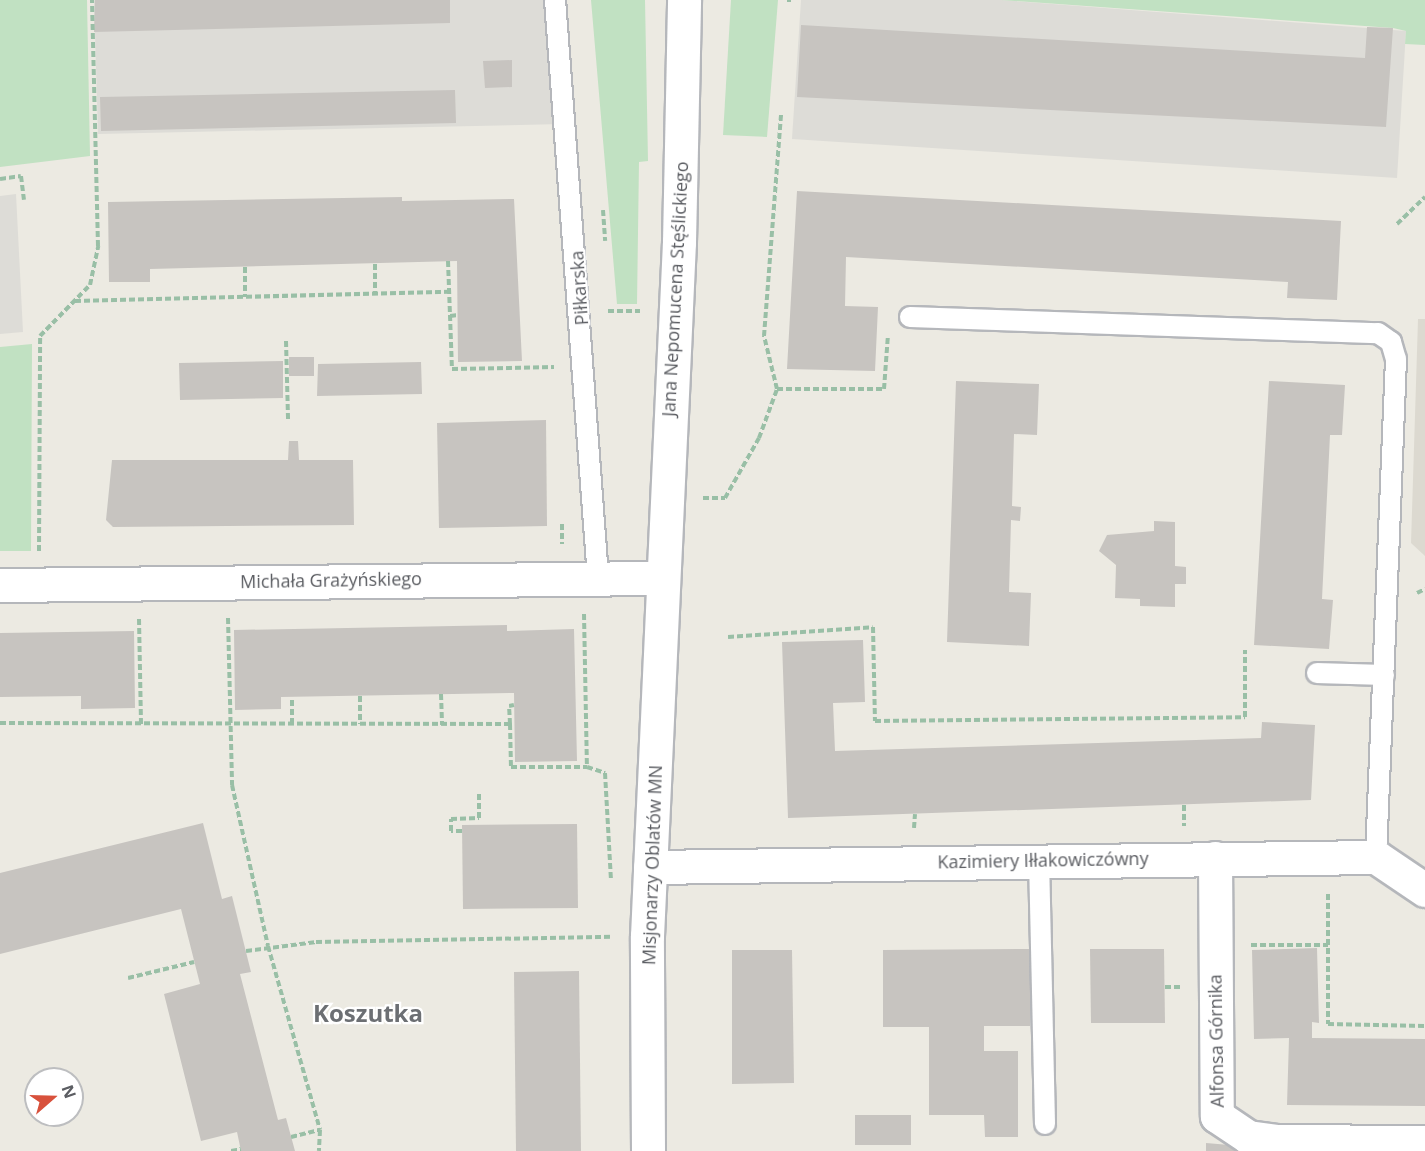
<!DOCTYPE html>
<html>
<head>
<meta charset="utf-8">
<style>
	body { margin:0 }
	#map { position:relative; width:1425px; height:1151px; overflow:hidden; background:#eceae2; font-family:"Open Sans",sans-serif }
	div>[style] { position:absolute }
	.industrial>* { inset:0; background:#dddcd7 }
	.education>* { inset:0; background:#dcd9d0 }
	.green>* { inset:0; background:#c1e1c2 }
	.building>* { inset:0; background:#c7c4c0 }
	.path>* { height:4px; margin-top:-2px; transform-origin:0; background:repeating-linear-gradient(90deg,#99bfa6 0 6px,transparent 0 9px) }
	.roads { filter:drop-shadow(2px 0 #b5b7bb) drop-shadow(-2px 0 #b5b7bb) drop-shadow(0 2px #b5b7bb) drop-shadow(0 -2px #b5b7bb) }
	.service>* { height:20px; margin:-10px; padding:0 10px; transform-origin:10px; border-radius:10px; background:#fff }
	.minor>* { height:33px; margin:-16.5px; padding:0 16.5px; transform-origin:16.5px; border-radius:16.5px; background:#fff }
	.tertiary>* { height:33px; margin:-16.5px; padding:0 16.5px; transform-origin:16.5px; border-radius:16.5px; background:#fff }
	span { translate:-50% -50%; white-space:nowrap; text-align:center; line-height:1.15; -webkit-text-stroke:4.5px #fff; paint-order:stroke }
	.street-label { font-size:18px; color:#5b5d62 }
	.district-label { font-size:24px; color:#6c6f73; font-weight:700 }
	.north { position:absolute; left:24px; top:1067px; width:60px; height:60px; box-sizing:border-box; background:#fff; border:2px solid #bdbec0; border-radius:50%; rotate:70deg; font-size:16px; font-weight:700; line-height:24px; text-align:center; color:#5b5d62 }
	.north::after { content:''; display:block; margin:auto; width:21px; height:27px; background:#d8513c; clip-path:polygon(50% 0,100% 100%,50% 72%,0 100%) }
</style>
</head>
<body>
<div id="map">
	<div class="industrial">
		<i style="clip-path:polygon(94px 0,551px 0,563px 124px,98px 134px)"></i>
		<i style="clip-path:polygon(801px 0,1001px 0,1406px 31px,1397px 178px,792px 139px)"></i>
		<i style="clip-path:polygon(16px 194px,23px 332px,0 334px,0 196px)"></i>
	</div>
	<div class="education">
		<i style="clip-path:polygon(1418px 319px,1425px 319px,1425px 556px,1411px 543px)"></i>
	</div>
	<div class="green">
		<i style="clip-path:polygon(0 0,87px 0,90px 156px,0 167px)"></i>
		<i style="clip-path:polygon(591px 0,645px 0,648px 161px,639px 162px,637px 304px,617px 304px)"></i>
		<i style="clip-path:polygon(731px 0,778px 0,767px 137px,723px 135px)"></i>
		<i style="clip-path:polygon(1001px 0,1425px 0,1425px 45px,1405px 44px,1406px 31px,1393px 28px)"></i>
		<i style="clip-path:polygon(32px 344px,31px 551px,0 551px,0 347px)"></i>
	</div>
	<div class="building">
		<i style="clip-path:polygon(95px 0,450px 0,450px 23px,94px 32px)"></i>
		<i style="clip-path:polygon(801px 25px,1365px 58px,1367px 27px,1393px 28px,1386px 127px,797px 97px)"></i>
		<i style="clip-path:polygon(512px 60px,512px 87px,485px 88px,483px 61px)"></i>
		<i style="clip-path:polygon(455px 90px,456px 123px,101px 131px,100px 97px)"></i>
		<i style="clip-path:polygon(797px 191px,1341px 221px,1337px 300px,1287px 298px,1288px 282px,846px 257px,845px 306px,878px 307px,875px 371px,787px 369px)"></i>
		<i style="clip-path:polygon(402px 197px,402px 201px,514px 199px,522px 361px,458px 362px,457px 261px,150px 269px,150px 282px,109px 282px,108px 202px)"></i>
		<i style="clip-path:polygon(289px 357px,314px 357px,314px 376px,289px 376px)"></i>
		<i style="clip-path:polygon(283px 361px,283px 398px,180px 400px,179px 363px)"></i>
		<i style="clip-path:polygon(421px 362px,422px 394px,317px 396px,318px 364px)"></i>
		<i style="clip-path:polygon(956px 381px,1039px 384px,1037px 435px,1014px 434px,1012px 506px,1021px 507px,1020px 521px,1011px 520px,1009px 592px,1031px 593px,1029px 646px,947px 642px)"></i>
		<i style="clip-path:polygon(1269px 381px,1345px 385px,1342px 435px,1330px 435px,1322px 599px,1333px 600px,1329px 649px,1254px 645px)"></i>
		<i style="clip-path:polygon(546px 420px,547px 526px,439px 528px,437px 423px)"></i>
		<i style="clip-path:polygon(289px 441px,298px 441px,299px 460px,353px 460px,354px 525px,113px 527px,106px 520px,112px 460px,288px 460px)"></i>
		<i style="clip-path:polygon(1154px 521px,1175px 522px,1175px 566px,1186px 567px,1186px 584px,1175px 584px,1175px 607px,1140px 606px,1140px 599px,1115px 598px,1116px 565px,1099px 551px,1107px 535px,1154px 531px)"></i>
		<i style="clip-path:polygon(507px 625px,507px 631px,574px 629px,577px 761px,515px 762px,514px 693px,281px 697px,281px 709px,235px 710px,234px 630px)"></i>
		<i style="clip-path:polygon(134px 631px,135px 708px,81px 709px,81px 696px,0 697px,0 633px)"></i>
		<i style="clip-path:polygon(863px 640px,865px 702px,833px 703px,835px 751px,1261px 738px,1262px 722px,1315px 725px,1311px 800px,788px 818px,782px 642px)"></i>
		<i style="clip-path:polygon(203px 823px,222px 899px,232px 896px,251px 972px,240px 974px,278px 1120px,286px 1118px,295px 1151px,241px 1151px,237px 1132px,201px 1141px,164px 994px,200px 984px,181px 909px,0 954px,0 873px)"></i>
		<i style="clip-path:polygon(577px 824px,578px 908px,463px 909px,462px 825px)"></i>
		<i style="clip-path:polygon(1317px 948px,1319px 1023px,1312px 1022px,1312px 1038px,1425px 1039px,1425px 1106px,1287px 1105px,1289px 1038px,1254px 1039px,1252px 950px)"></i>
		<i style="clip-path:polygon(1030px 949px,1030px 1026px,984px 1026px,984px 1051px,1018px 1051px,1018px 1137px,985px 1137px,984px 1115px,929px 1115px,929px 1027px,883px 1027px,883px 950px)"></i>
		<i style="clip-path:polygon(1090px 949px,1164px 949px,1165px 1023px,1091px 1023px)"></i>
		<i style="clip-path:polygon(732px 950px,792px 950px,794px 1083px,732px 1084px)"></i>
		<i style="clip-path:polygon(579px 971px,581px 1151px,516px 1151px,514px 972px)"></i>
		<i style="clip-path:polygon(855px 1115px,911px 1115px,911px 1145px,855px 1145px)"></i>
		<i style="clip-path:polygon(1206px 1143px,1241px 1146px,1259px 1151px,1206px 1151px)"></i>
	</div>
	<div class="path">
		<i style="left:789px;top:0;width:2px;rotate:90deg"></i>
		<i style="left:0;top:179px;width:21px;rotate:-8deg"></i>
		<i style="left:21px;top:176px;width:24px;rotate:83deg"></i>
		<i style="left:603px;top:210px;width:31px;rotate:86deg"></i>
		<i style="left:1397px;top:224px;width:39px;rotate:-44deg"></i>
		<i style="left:448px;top:261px;width:108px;rotate:87.9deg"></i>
		<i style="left:452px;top:369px;width:102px;rotate:-1.1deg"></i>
		<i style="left:375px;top:264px;width:30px;rotate:90deg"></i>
		<i style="left:245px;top:267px;width:30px;rotate:90deg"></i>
		<i style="left:75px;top:301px;width:374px;rotate:-1.4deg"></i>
		<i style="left:608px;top:311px;width:32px"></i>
		<i style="left:450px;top:316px;width:8px;rotate:-7deg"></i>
		<i style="left:286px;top:341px;width:78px;rotate:88.5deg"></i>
		<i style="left:777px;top:389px;width:55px;rotate:-103.8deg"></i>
		<i style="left:764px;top:336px;width:222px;rotate:-85.6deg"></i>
		<i style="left:703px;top:498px;width:22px"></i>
		<i style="left:725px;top:498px;width:69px;rotate:-60.5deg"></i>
		<i style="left:759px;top:438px;width:52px;rotate:-69.8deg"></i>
		<i style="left:777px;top:389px;width:107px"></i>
		<i style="left:884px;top:389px;width:54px;rotate:-85.8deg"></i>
		<i style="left:562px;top:524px;width:20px;rotate:90deg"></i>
		<i style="left:39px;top:551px;width:215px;rotate:-89.7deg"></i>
		<i style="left:40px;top:336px;width:71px;rotate:-45.6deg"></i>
		<i style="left:90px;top:285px;width:40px;rotate:-78deg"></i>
		<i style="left:98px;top:246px;width:246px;rotate:-91.4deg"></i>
		<i style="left:1417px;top:593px;width:9px;rotate:-27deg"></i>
		<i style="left:584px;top:614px;width:153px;rotate:88.9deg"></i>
		<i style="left:587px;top:767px;width:19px;rotate:18deg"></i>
		<i style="left:605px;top:773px;width:107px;rotate:86.8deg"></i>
		<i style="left:228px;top:618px;width:167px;rotate:88.6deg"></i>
		<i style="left:232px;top:785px;width:165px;rotate:77.4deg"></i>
		<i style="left:268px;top:946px;width:191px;rotate:74.2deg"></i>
		<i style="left:320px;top:1130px;width:21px;rotate:93deg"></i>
		<i style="left:139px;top:619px;width:105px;rotate:88.9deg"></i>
		<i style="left:728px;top:637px;width:145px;rotate:-3.9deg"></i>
		<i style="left:873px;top:627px;width:94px;rotate:88.8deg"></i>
		<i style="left:875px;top:721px;width:370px;rotate:-0.6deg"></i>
		<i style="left:1245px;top:717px;width:67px;rotate:-90deg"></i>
		<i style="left:441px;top:694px;width:31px;rotate:88deg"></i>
		<i style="left:360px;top:696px;width:28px;rotate:90deg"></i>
		<i style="left:0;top:723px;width:510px;rotate:0.11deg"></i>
		<i style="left:510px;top:724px;width:43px;rotate:88.7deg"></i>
		<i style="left:511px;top:767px;width:76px"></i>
		<i style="left:292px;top:724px;width:27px;rotate:-90deg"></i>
		<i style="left:510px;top:724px;width:18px;rotate:-93deg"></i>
		<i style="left:509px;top:706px;width:5px;rotate:-11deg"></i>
		<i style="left:1184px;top:805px;width:21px;rotate:90deg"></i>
		<i style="left:914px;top:828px;width:14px;rotate:-86deg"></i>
		<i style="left:462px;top:831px;width:11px;rotate:180deg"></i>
		<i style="left:451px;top:831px;width:12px;rotate:-90deg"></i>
		<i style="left:451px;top:819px;width:28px;rotate:-2deg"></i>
		<i style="left:479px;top:818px;width:26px;rotate:-90deg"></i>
		<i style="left:1328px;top:894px;width:130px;rotate:90deg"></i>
		<i style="left:1328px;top:1024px;width:97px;rotate:1.2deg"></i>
		<i style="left:1251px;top:945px;width:77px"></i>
		<i style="left:246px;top:951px;width:71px;rotate:-7.3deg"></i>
		<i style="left:316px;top:942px;width:296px;rotate:-1deg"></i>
		<i style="left:128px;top:978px;width:68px;rotate:-13.6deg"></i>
		<i style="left:1165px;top:987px;width:17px"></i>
		<i style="left:291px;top:1137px;width:30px;rotate:-14deg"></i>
		<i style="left:231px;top:1151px;width:10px;rotate:-11deg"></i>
	</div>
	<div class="roads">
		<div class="service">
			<i style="left:555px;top:0;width:579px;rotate:85.74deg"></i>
			<i style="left:910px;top:317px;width:468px;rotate:2deg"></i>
			<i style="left:1378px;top:333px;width:16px;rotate:35deg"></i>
			<i style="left:1391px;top:342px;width:18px;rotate:74deg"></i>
			<i style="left:1396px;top:359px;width:498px;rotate:92.3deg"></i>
			<i style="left:1317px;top:673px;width:67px;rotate:1.7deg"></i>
			<i style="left:1039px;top:859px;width:265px;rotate:88.7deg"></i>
		</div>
		<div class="minor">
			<i style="left:0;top:585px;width:662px;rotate:-0.61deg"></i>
			<i style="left:1215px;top:858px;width:258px;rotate:89.6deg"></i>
			<i style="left:1217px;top:1116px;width:37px;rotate:34deg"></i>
			<i style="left:1248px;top:1137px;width:28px;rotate:8deg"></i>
			<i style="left:1276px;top:1141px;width:149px;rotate:0.4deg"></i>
			<i style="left:650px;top:867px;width:726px;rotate:-0.79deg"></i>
			<i style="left:1376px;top:857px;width:59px;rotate:34deg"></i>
		</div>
		<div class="tertiary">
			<i style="left:648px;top:1151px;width:215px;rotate:-90.3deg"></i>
			<i style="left:647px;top:936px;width:695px;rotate:-87.36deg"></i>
			<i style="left:679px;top:242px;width:242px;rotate:-88.8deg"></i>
		</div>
	</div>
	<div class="street-label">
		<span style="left:579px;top:288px;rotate:-94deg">Piłkarska</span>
		<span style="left:675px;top:289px;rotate:-87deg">Jana Nepomucena Stęślickiego</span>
		<span style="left:331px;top:580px;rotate:-1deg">Michała Grażyńskiego</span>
		<span style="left:1043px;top:860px;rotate:-1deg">Kazimiery Iłłakowiczówny</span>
		<span style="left:652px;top:865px;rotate:-88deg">Misjonarzy Oblatów MN</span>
		<span style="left:1216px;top:1041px;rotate:-91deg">Alfonsa Górnika</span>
	</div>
	<div class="district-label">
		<span style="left:368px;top:1013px">Koszutka</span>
	</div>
	<div class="north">N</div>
</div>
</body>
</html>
